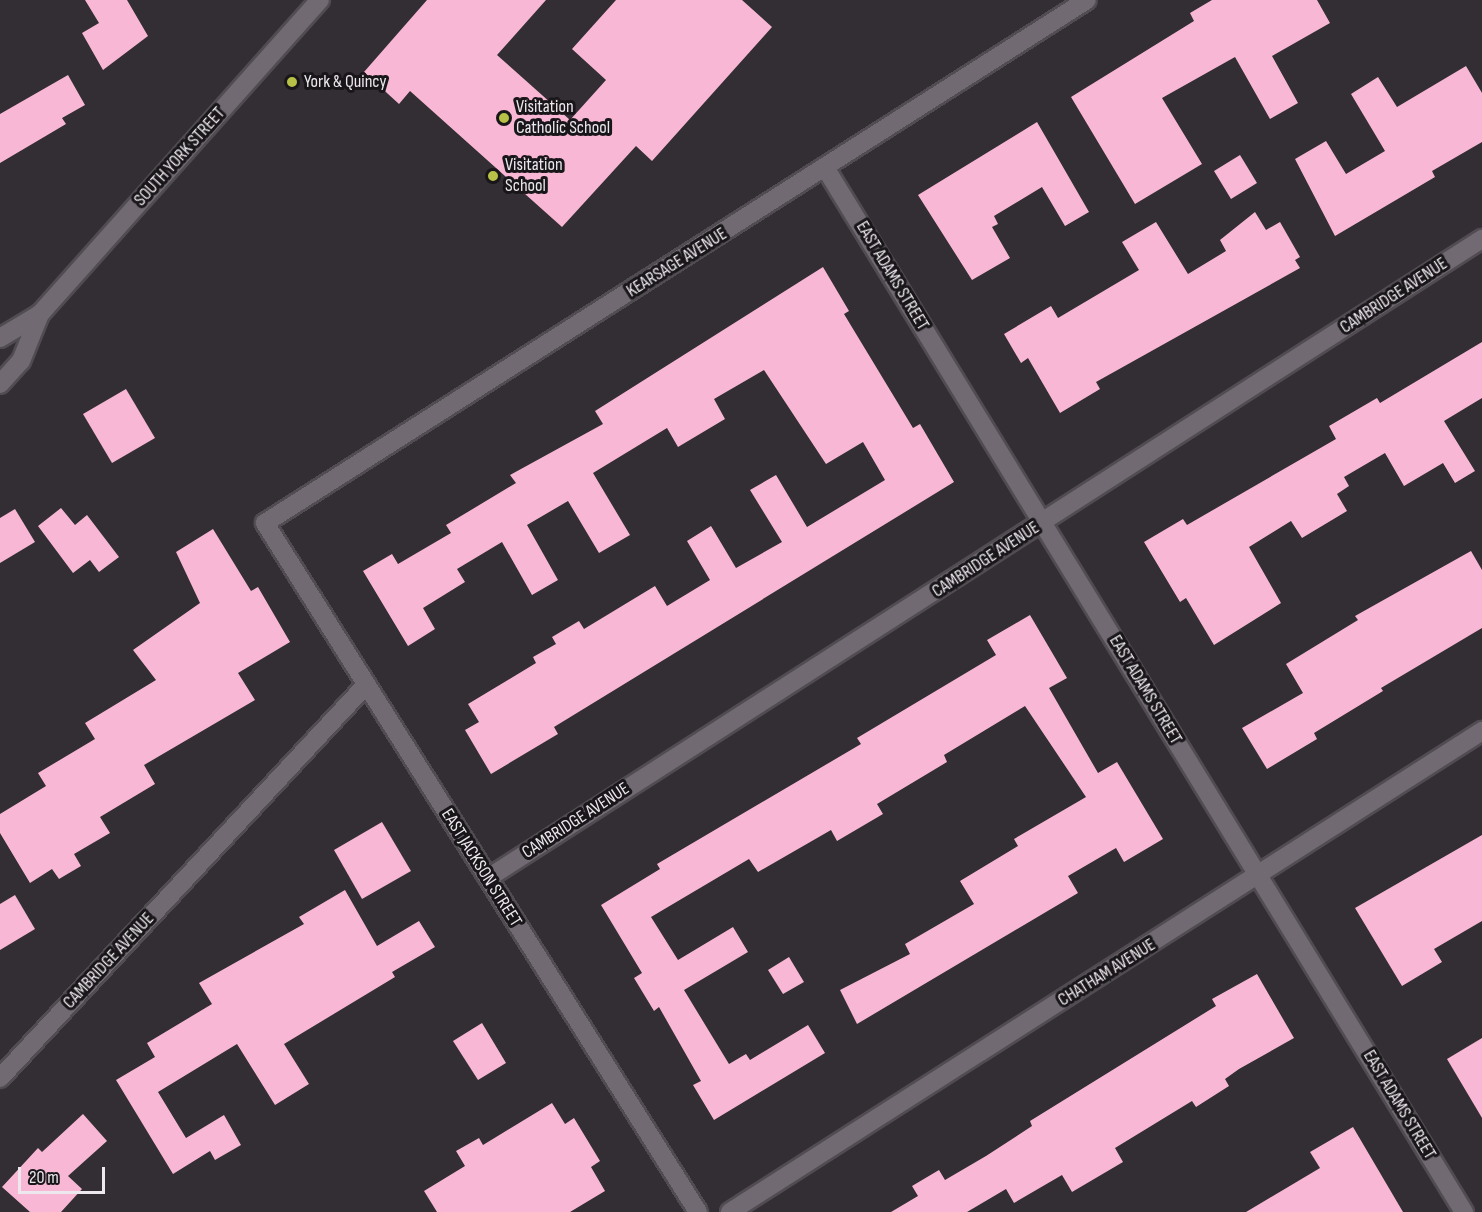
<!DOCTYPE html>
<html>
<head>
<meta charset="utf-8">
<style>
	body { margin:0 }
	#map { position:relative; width:1482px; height:1212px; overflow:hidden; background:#332d34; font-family:"Sofia Sans Condensed",sans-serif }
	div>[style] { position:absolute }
	.building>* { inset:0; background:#f8b8d5 }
	.roads { filter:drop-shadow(2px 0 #514c52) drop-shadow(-2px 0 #514c52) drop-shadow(0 2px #514c52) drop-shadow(0 -2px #514c52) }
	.street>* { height:18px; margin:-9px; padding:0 9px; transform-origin:9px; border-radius:9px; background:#716a73 }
	.secondary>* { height:18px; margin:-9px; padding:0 9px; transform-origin:9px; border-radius:9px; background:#716a73 }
	.dots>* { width:16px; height:16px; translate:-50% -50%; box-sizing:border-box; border:3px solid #19161a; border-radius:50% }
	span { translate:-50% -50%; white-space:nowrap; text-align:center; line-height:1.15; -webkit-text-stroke:6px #19161a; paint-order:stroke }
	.poi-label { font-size:18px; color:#ece8ed }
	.left { translate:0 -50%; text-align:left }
	.street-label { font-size:18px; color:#ece8ed }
	.scale { position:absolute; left:18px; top:1167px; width:87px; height:27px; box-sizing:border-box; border:3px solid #ece8ed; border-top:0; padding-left:8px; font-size:18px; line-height:21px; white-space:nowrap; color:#ece8ed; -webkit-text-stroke:4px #19161a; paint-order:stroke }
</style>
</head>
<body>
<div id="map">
	<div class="building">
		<i style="clip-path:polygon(85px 0,127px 0,148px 36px,103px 70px,82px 33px,99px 23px)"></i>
		<i style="clip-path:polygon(427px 0,546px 0,497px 55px,570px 120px,606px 80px,572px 49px,616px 0,742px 0,772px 27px,652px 161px,636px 146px,562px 227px,410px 91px,399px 104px,364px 72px)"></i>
		<i style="clip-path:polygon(1212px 0,1317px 0,1330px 23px,1272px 56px,1298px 103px,1270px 119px,1235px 57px,1162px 98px,1202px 164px,1135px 204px,1071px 97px,1194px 21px,1190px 13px)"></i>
		<i style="clip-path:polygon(1466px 66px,1482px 93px,1482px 142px,1432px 171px,1435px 177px,1335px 236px,1295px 159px,1326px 141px,1346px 174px,1385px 151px,1351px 94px,1378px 77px,1397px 107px)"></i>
		<i style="clip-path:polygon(68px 75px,85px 105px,62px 118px,66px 124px,0 163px,0 114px)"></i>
		<i style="clip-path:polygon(1037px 122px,1089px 212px,1065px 226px,1042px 187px,994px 216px,998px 224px,992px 227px,1010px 258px,972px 280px,918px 195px)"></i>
		<i style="clip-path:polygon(1240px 155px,1257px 183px,1231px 199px,1214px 171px)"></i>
		<i style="clip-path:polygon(1255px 212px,1266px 230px,1280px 222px,1300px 257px,1295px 260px,1300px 268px,1096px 382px,1100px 389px,1060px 413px,1028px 358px,1021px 363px,1004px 334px,1051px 306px,1058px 318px,1139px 270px,1122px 242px,1156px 222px,1188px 274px,1226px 251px,1220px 240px)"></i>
		<i style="clip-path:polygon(823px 267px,849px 311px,844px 314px,913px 428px,920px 424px,954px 482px,554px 727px,558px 734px,491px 774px,465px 730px,479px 722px,468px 704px,536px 663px,533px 657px,556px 644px,552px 637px,579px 621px,584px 629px,655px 586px,667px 606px,710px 580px,687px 541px,711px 526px,736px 568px,782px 542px,750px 490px,776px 475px,807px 527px,885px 480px,863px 442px,826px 464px,764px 370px,714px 399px,725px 419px,678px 447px,667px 428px,593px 473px,630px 535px,599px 553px,568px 501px,527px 525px,558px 580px,532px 595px,502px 542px,457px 569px,465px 582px,423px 608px,435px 629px,408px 646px,363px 571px,392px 554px,398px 564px,451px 533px,446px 525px,516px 483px,510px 475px,603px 424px,595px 411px)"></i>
		<i style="clip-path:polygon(1482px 342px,1482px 398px,1444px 421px,1475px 471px,1455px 483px,1443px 463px,1404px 486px,1385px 453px,1344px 477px,1349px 486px,1337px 494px,1347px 511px,1302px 538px,1291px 521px,1249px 547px,1281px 603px,1214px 645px,1186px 598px,1180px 602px,1144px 542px,1183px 519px,1187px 525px,1336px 439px,1329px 426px,1377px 398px,1380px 403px)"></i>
		<i style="clip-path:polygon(126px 389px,155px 438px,112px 463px,83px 414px)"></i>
		<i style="clip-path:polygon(61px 508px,75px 525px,87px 515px,119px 557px,99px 572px,90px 560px,73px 573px,38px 526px)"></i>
		<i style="clip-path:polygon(15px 509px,35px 542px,0 563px,0 518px)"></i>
		<i style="clip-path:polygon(213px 529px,251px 591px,258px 587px,290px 642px,238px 673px,255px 700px,144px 765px,155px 784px,100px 817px,110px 833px,74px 854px,81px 866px,59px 879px,52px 869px,30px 883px,0 833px,0 814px,46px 786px,38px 773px,95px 739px,85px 723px,156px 680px,133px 650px,200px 603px,176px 552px)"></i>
		<i style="clip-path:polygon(1471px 551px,1482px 570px,1482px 628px,1381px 688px,1383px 691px,1314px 733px,1317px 739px,1267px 769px,1242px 728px,1303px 693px,1286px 664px,1358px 620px,1355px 616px)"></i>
		<i style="clip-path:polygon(1030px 615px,1067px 678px,1049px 688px,1098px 773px,1117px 762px,1163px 839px,1124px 862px,1116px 848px,1068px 876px,1078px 893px,857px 1024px,840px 990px,910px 954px,905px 944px,974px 904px,960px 881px,1018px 846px,1014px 839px,1086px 797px,1025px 706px,944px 755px,947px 762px,877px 804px,883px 814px,837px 841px,831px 830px,758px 872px,749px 859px,651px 917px,678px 960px,733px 927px,748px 952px,684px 990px,729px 1064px,746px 1054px,750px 1060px,808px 1025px,825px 1053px,714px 1120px,693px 1085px,701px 1081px,659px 1007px,654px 1011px,634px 978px,642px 973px,601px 905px,660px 869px,657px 864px,861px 744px,857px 738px,996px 655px,987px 640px)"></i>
		<i style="clip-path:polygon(382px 822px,411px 871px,362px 899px,334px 850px)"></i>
		<i style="clip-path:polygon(1482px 835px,1482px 921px,1434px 949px,1442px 962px,1402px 986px,1355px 908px)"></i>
		<i style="clip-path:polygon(345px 890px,377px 946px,419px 921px,435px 947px,392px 972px,395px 977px,284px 1044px,309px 1084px,275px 1105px,237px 1044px,158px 1092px,186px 1138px,224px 1115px,241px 1145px,215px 1160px,210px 1151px,173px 1174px,116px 1080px,155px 1057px,147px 1043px,212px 1004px,199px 983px,304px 924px,299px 917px)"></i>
		<i style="clip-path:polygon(15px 895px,35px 929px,0 950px,0 904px)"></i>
		<i style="clip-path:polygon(789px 957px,804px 982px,783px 994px,768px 970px)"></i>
		<i style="clip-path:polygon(1257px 974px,1294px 1038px,1239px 1069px,1225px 1079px,1229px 1086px,1196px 1107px,1192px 1101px,1115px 1148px,1123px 1162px,1072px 1192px,1062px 1175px,1014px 1203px,1006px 1189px,967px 1212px,891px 1212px,918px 1196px,912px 1186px,939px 1170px,945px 1180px,986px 1156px,1032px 1126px,1030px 1121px,1216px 1006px,1212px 999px)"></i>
		<i style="clip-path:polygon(482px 1023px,506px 1063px,478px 1080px,453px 1041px)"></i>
		<i style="clip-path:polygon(1482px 1038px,1482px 1118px,1447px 1059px)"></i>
		<i style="clip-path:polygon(552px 1103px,565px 1124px,574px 1118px,600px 1161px,591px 1167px,605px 1191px,570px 1212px,437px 1212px,424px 1191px,465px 1166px,456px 1151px,479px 1138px,483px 1145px)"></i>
		<i style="clip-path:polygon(83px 1114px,107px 1141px,68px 1176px,82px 1189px,61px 1212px,30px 1212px,2px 1187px,38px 1148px,42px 1152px)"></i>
		<i style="clip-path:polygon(1353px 1127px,1403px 1212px,1246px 1212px,1320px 1168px,1310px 1152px)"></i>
	</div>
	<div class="roads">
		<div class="street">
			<i style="left:826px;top:169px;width:1223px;rotate:58.55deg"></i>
			<i style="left:488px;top:878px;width:1182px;rotate:-32.74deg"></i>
			<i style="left:0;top:1078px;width:537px;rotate:-47.04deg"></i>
			<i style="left:698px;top:1212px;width:814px;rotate:-122.15deg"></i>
			<i style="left:265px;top:523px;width:974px;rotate:-32.47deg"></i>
			<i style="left:730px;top:1212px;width:893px;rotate:-32.6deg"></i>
		</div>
		<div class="secondary">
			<i style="left:0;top:338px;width:47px;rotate:-31deg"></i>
			<i style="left:40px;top:314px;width:421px;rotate:-48.3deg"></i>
			<i style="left:0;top:384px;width:31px;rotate:-48deg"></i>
			<i style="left:21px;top:361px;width:51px;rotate:-68deg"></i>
		</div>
	</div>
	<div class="dots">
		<i style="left:292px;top:82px;background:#b8c147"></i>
		<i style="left:504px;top:118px;background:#b8c147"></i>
		<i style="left:493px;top:176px;background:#b8c147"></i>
	</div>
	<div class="poi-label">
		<span class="left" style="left:304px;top:82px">York &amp; Quincy</span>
		<span class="left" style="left:516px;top:118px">Visitation<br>Catholic School</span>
		<span class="left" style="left:505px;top:176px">Visitation<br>School</span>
	</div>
	<div class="street-label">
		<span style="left:180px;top:157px;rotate:-48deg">SOUTH YORK STREET</span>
		<span style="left:677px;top:263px;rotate:-32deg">KEARSAGE AVENUE</span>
		<span style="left:892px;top:276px;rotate:59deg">EAST ADAMS STREET</span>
		<span style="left:1394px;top:296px;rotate:-33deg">CAMBRIDGE AVENUE</span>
		<span style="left:986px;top:560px;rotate:-33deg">CAMBRIDGE AVENUE</span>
		<span style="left:1145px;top:690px;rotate:59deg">EAST ADAMS STREET</span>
		<span style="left:576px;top:821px;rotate:-33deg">CAMBRIDGE AVENUE</span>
		<span style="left:481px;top:868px;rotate:58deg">EAST JACKSON STREET</span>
		<span style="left:109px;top:961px;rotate:-47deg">CAMBRIDGE AVENUE</span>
		<span style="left:1107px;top:973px;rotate:-32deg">CHATHAM AVENUE</span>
		<span style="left:1399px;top:1105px;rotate:59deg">EAST ADAMS STREET</span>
	</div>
	<div class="scale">20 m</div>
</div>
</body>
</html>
